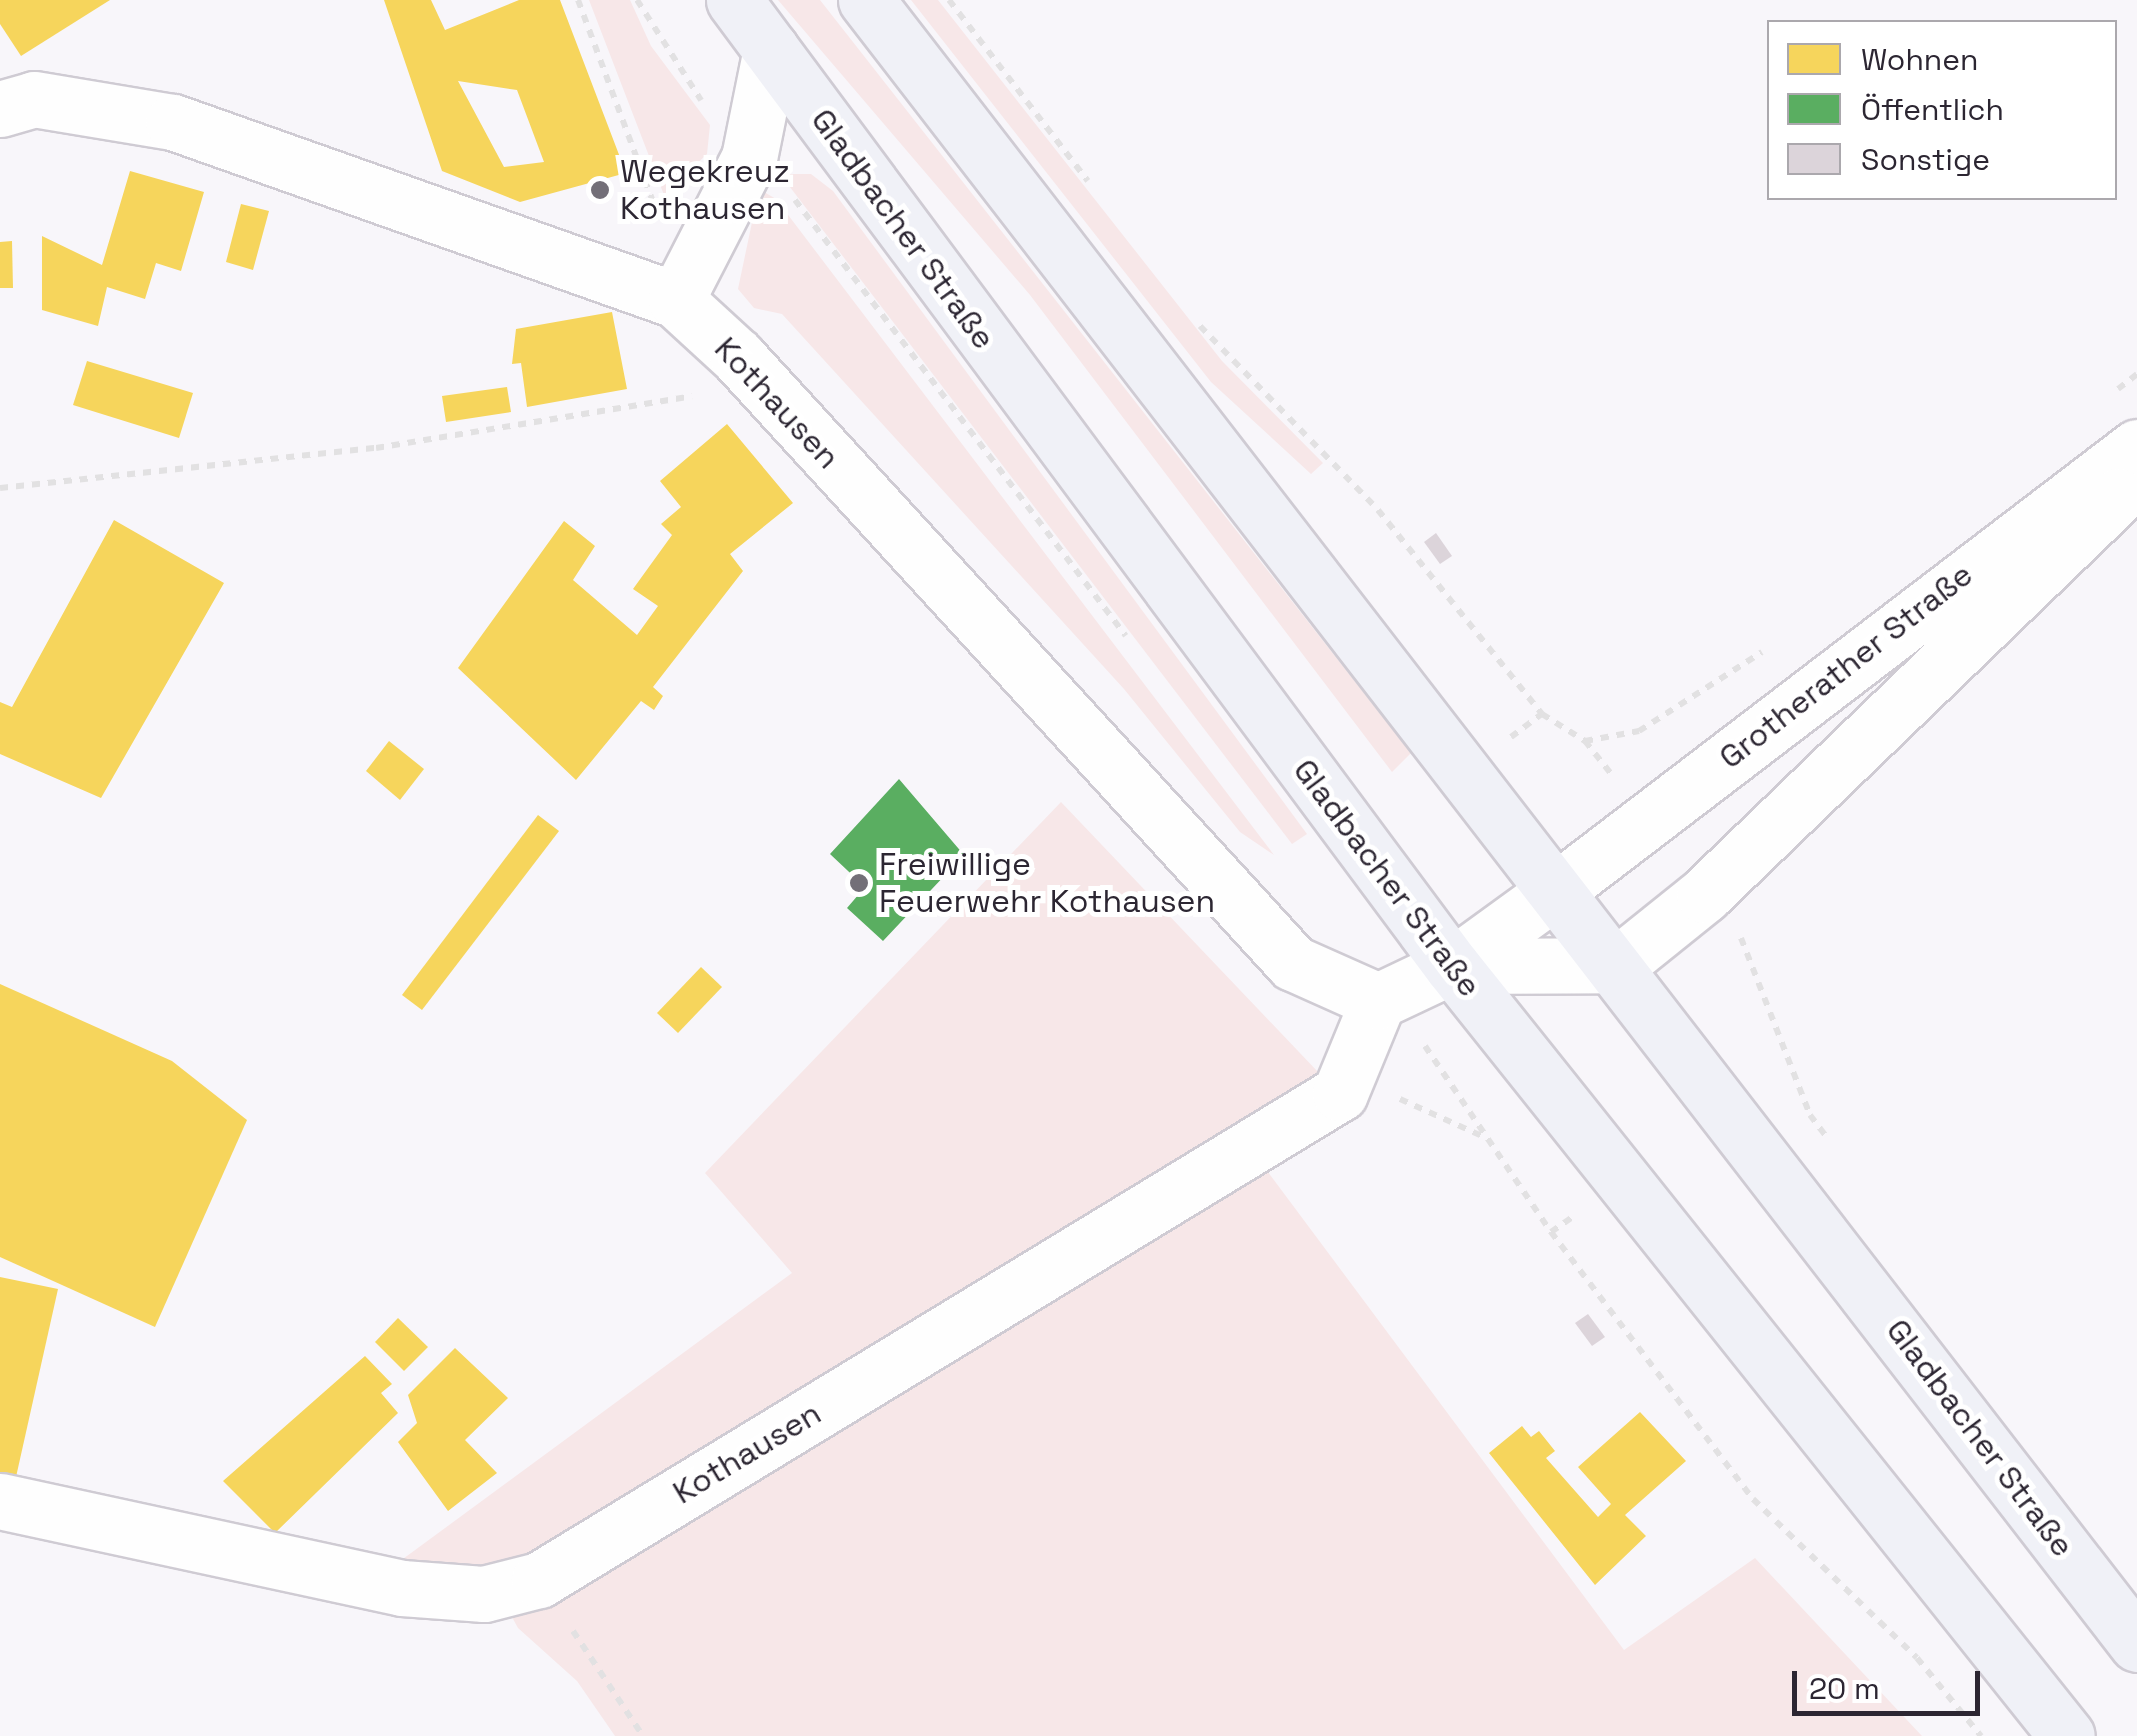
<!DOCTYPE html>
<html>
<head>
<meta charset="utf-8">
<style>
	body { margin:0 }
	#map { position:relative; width:2137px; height:1736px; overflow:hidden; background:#f8f6fa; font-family:"Space Grotesk",sans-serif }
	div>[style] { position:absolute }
	.green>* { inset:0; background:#f7e7e8 }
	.homes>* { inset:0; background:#f6d55c }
	.public>* { inset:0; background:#5aae61 }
	.building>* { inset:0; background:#dcd4da }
	.path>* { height:6px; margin-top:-3px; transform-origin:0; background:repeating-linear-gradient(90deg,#e2e1e2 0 8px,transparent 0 16px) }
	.roads { filter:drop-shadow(2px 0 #cfcbd3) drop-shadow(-2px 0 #cfcbd3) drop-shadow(0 2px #cfcbd3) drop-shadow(0 -2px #cfcbd3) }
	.street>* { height:55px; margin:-27.5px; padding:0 27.5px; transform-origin:27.5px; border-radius:27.5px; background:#fefefe }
	.secondary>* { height:55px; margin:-27.5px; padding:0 27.5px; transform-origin:27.5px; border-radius:27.5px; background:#fefefe }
	.primary>* { height:55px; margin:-27.5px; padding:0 27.5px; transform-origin:27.5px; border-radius:27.5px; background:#f0f1f7 }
	.dots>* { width:28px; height:28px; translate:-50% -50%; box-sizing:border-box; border:5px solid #fff; border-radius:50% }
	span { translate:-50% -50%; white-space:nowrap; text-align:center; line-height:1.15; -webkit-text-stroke:10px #fff; paint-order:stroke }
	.poi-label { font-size:32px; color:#2c2632 }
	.left { translate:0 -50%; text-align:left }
	.street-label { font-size:32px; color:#2c2632 }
	.legend { position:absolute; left:1767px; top:20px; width:350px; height:180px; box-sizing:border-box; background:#fff; border:2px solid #aba8ad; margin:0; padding:12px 18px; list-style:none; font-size:30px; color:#2c2632 }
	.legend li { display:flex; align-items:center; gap:20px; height:50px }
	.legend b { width:50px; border:2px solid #aba8ad }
	.scale { position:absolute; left:1792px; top:1671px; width:188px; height:45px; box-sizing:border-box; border:5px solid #2c2632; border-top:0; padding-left:12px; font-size:30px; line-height:35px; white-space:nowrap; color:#2c2632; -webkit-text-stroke:8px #fff; paint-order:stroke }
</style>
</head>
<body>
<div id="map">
	<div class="green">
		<i style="clip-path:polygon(589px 0,630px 0,651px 46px,710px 125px,707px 154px,664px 195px)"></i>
		<i style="clip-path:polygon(778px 0,820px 0,1411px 753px,1392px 772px,1030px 295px)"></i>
		<i style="clip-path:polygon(911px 0,938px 0,1222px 361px,1323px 463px,1311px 474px,1211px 382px)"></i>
		<i style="clip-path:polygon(780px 174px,811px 174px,833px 191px,1307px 834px,1292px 844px)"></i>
		<i style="clip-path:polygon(759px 189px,776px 199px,1274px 855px,1240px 832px,1124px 689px,782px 314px,754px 308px,738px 289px)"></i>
		<i style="clip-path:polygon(1061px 802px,1357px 1113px,1265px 1168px,1624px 1650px,1755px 1558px,1922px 1736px,615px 1736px,577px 1681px,518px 1628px,488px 1573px,392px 1567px,792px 1273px,705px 1173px)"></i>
	</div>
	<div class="homes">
		<i style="clip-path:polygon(0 0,110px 0,21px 56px,0 24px)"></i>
		<i style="clip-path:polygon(evenodd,384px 0,431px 0,445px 30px,519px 0,560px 0,626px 173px,520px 202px,442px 171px,384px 0,458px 81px,517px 90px,544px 162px,504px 167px,458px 81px)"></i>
		<i style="clip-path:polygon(130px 171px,204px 192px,181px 271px,156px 263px,145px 299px,107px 287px,98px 326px,42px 310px,42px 236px,102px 265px)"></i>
		<i style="clip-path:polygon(241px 204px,269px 211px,253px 270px,226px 262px)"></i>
		<i style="clip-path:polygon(12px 241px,13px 288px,0 288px,0 242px)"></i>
		<i style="clip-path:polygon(612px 312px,627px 389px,527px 407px,521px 363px,512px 364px,516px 329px)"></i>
		<i style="clip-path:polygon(87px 361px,193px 393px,179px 438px,73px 405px)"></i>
		<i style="clip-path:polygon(507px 387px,511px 412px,446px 422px,442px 396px)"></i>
		<i style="clip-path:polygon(727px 424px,793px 503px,730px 554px,743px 571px,653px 687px,663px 696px,654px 710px,641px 701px,576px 780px,458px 668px,564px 521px,595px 546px,573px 580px,637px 635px,658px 606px,633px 589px,672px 535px,661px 524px,681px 507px,660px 481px)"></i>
		<i style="clip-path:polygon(114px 520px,224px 583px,101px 798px,0 754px,0 702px,12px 707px)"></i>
		<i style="clip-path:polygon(389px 741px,424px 769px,400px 800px,366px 771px)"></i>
		<i style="clip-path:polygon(538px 815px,559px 831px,422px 1010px,402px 995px)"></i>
		<i style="clip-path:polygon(701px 967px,722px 987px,678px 1033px,657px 1013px)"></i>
		<i style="clip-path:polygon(0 984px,172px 1061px,247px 1120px,155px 1327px,0 1257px)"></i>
		<i style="clip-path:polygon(0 1277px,58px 1289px,16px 1477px,0 1474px)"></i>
		<i style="clip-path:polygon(398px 1318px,428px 1347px,404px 1371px,375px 1342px)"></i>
		<i style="clip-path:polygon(455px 1348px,508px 1398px,465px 1440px,497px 1473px,448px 1511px,398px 1442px,417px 1423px,408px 1395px)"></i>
		<i style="clip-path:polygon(365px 1356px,392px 1384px,381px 1393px,398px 1413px,275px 1533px,223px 1481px)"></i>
		<i style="clip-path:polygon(1640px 1412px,1686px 1461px,1625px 1515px,1646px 1536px,1595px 1585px,1489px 1453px,1522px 1426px,1531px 1437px,1539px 1431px,1555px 1451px,1546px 1458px,1598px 1517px,1611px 1504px,1578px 1467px)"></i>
	</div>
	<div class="public">
		<i style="clip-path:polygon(899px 779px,964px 855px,883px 941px,847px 908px,865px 887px,830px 854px)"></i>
	</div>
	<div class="building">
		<i style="clip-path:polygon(1436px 533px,1452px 556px,1440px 564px,1424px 542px)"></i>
		<i style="clip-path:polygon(1588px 1314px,1605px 1337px,1592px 1346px,1575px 1323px)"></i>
	</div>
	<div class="path">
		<i style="left:578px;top:0;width:224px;rotate:69.6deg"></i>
		<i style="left:637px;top:0;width:119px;rotate:57.4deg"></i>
		<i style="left:949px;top:0;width:228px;rotate:52.5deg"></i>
		<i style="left:795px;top:200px;width:547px;rotate:52.8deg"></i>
		<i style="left:1200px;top:326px;width:256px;rotate:45.9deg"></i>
		<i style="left:1378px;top:510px;width:262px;rotate:51.2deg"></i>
		<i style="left:1542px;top:714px;width:51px;rotate:32.1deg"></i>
		<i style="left:1585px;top:741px;width:43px;rotate:51.5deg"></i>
		<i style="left:2118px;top:389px;width:24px;rotate:-38deg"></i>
		<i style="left:0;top:488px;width:378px;rotate:-6.1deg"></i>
		<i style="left:376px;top:448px;width:320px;rotate:-9.3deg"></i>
		<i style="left:1511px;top:737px;width:39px;rotate:-37deg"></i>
		<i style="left:1585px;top:741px;width:55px;rotate:-10.5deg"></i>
		<i style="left:1639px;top:731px;width:146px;rotate:-32.7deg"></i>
		<i style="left:1741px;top:938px;width:190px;rotate:68.7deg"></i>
		<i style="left:1810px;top:1115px;width:31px;rotate:53deg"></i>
		<i style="left:1425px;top:1046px;width:225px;rotate:55.9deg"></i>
		<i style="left:1551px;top:1232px;width:335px;rotate:52.9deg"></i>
		<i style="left:1753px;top:1499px;width:228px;rotate:44.1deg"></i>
		<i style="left:1917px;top:1658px;width:101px;rotate:50.6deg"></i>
		<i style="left:1400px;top:1099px;width:92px;rotate:24.3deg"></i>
		<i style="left:1551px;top:1232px;width:28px;rotate:-35deg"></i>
		<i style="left:573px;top:1631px;width:126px;rotate:56.3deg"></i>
	</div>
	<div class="roads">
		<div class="street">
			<i style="left:0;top:1501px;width:411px;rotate:12.2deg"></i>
			<i style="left:402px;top:1588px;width:82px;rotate:4.2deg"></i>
			<i style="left:484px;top:1594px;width:57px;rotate:-14.3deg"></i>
			<i style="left:539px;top:1580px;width:937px;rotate:-31.3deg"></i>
			<i style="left:1340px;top:1093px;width:100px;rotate:-67.6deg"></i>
		</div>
		<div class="secondary">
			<i style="left:0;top:109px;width:35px;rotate:-16deg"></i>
			<i style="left:34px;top:99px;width:141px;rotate:9.4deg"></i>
			<i style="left:173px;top:122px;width:534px;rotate:19.49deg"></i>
			<i style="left:676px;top:300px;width:83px;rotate:42.6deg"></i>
			<i style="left:737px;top:356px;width:823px;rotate:47.51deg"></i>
			<i style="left:1293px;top:963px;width:93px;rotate:24.1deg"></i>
			<i style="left:1378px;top:1001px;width:82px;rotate:-25.3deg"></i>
			<i style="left:1452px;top:966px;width:131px;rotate:-36deg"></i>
			<i style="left:1558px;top:889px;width:728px;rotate:-37.36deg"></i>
			<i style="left:676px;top:300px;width:160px;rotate:-62.8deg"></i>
			<i style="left:749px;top:158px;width:111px;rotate:-78.6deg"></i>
			<i style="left:1452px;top:966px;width:165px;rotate:-0.3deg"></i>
			<i style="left:1617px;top:965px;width:112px;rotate:-38.8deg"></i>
			<i style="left:1704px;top:895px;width:575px;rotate:-43.94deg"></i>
		</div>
		<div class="primary">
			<i style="left:734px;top:0;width:1204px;rotate:53.38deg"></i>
			<i style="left:1452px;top:966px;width:985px;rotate:51.39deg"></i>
			<i style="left:866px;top:0;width:2078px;rotate:52.29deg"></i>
		</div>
	</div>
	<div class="dots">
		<i style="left:600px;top:190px;background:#736f78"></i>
		<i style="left:859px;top:883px;background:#736f78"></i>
	</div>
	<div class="poi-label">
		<span class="left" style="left:620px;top:190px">Wegekreuz<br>Kothausen</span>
		<span class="left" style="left:879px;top:883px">Freiwillige<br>Feuerwehr Kothausen</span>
	</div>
	<div class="street-label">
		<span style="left:903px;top:229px;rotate:54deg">Gladbacher Straße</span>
		<span style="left:777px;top:403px;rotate:47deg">Kothausen</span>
		<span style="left:1846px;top:666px;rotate:-38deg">Grotherather Straße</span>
		<span style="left:1387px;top:878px;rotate:53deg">Gladbacher Straße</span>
		<span style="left:1980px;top:1438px;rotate:53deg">Gladbacher Straße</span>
		<span style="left:747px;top:1453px;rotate:-31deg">Kothausen</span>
	</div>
	<ul class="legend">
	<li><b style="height:28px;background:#f6d55c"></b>Wohnen</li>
	<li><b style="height:28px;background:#5aae61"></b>Öffentlich</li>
	<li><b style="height:28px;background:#dcd4da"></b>Sonstige</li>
	</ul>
	<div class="scale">20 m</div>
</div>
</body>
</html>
